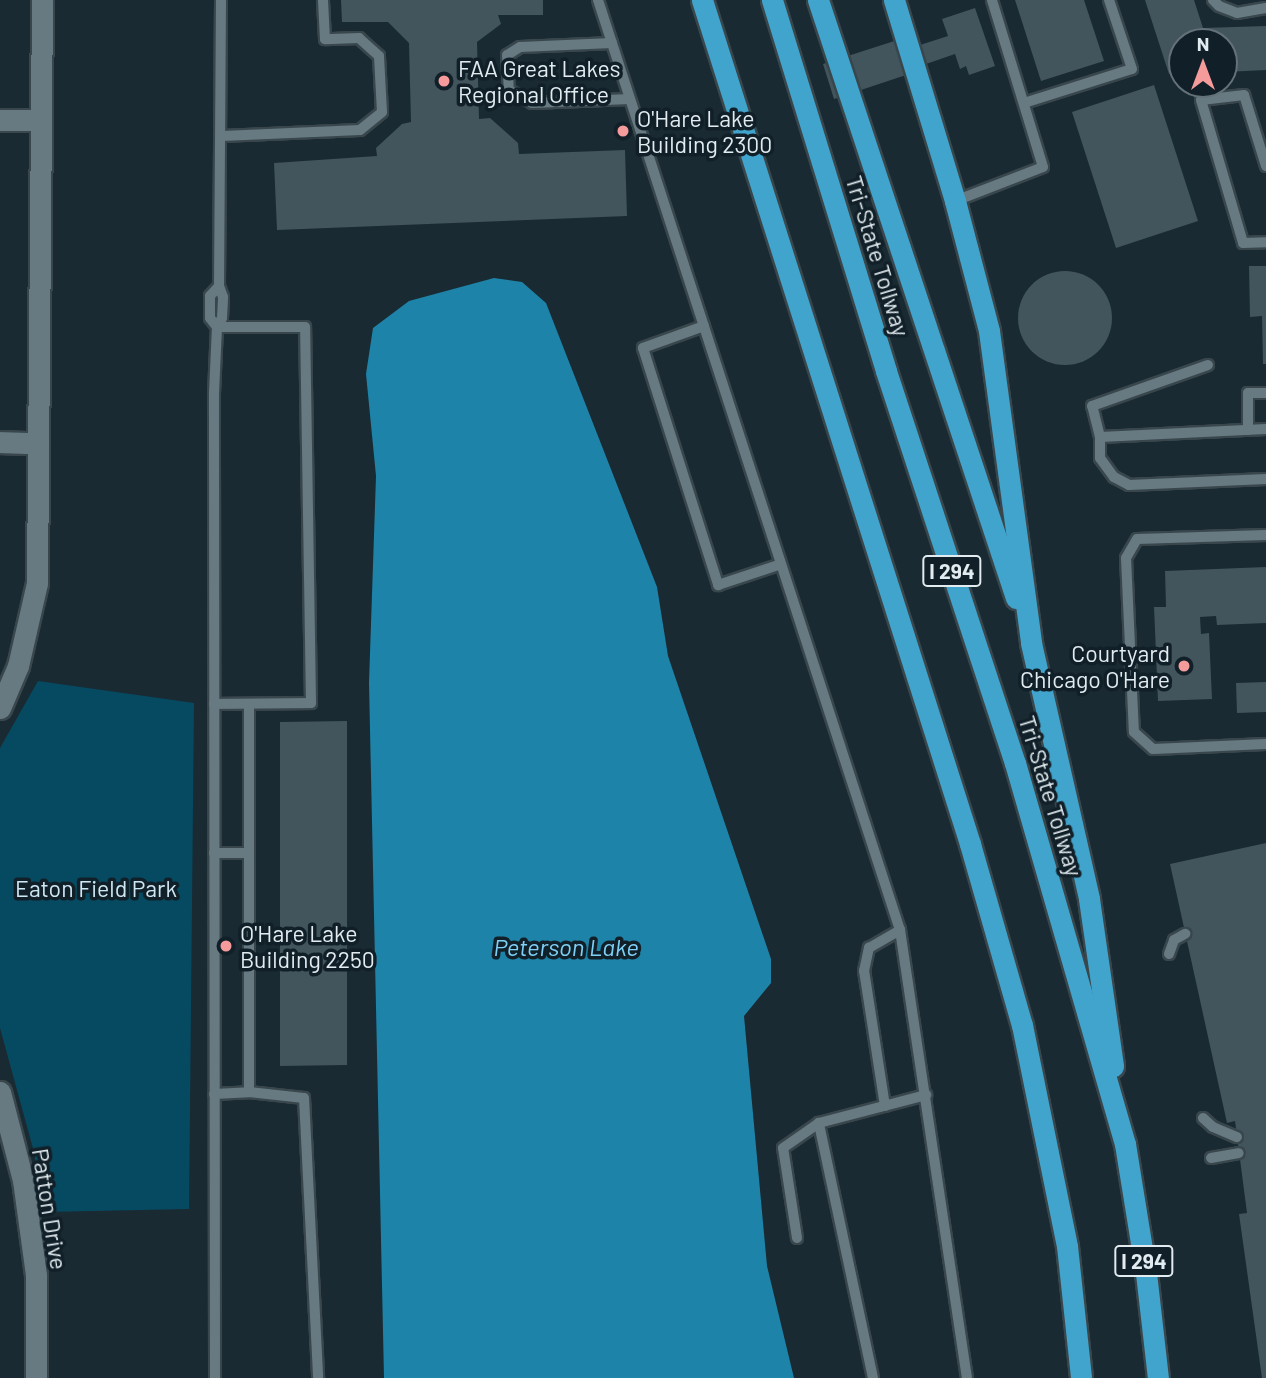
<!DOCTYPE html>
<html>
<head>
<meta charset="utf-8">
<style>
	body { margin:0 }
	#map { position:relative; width:1266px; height:1378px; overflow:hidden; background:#1a2a32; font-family:Barlow,sans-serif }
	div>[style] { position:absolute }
	.green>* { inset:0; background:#064a62 }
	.water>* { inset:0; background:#1e83a8 }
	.building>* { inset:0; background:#42545c }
	.round { border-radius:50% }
	.roads { filter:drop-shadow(2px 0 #39474d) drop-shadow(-2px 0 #39474d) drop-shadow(0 2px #39474d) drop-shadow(0 -2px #39474d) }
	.lane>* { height:10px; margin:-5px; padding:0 5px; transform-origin:5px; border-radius:5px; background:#677a82 }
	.street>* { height:21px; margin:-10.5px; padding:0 10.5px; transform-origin:10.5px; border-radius:10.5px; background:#677a82 }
	.highway>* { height:21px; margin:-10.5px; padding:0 10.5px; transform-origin:10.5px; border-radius:10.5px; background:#41a4cc }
	.dots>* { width:19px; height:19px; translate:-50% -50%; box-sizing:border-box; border:4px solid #112028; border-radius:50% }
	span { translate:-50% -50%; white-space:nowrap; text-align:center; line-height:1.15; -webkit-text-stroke:7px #112028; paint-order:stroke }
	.shield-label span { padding:2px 5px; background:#112028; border:2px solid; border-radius:5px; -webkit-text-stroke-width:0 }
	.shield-label { font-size:21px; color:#e1ebf0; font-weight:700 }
	.poi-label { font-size:23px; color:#e1ebf0 }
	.left { translate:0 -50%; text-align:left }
	.right { translate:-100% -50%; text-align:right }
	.street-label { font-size:23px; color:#e1ebf0 }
	.park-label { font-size:23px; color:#cee7f4 }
	.water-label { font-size:24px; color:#7ed0f6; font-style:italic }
	.north { position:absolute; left:1168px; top:28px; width:70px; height:70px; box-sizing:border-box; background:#112028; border:2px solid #647178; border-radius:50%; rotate:0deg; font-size:19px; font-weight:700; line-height:28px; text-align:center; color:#e1ebf0 }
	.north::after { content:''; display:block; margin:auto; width:24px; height:32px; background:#f59b9c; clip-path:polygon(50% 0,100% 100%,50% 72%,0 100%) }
</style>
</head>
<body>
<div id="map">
	<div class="green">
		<i style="clip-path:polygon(38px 681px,194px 703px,189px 1209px,43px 1212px,34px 1152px,0 1028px,0 748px)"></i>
	</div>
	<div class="water">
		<i style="clip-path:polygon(494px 278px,522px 282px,546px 303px,657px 587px,668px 656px,771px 959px,771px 983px,744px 1016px,767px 1266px,794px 1378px,384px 1378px,369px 683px,376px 476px,366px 374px,373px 328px,409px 301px)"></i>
	</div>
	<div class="building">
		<i style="clip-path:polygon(341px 0,543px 0,543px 15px,498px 15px,501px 24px,477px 42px,479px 119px,490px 118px,518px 143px,519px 154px,625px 150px,627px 216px,277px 230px,274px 163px,377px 156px,376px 148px,402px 124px,411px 122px,409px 43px,388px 22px,342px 22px)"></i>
		<i style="clip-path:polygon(1015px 0,1084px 0,1104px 61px,1041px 81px)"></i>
		<i style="clip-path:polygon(1145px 0,1194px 0,1203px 28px,1266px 26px,1266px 70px,1224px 72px,1224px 42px,1182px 42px,1182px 73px,1169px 74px)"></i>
		<i style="clip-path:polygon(975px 8px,995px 66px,969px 75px,966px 66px,960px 69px,955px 54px,926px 64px,927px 68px,834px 99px,823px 64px,916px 34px,920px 45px,948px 36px,942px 19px)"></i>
		<i style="clip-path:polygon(1154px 85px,1198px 221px,1116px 248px,1072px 112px)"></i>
		<i style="clip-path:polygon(1249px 266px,1266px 266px,1266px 364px,1263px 364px,1262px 316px,1250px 317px)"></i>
		<i class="round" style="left:1018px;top:271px;width:94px;height:94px"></i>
		<i style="clip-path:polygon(1266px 567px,1266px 623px,1217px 625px,1216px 616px,1200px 617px,1201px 634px,1209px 633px,1212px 699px,1158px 701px,1154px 607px,1166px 607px,1165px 571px)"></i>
		<i style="clip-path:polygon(1266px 682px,1266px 712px,1237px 713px,1236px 683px)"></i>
		<i style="clip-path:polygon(347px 721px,347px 1065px,280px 1066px,280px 722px)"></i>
		<i style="clip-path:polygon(1266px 843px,1266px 1378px,1262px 1378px,1239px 1214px,1247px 1213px,1235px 1121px,1227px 1123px,1170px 864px)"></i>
	</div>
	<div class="roads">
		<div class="lane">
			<i style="left:598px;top:0;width:978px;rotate:72.01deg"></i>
			<i style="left:900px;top:930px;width:453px;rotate:81.5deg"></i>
			<i style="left:1213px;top:0;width:8px;rotate:45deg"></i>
			<i style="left:1219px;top:6px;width:19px;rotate:21deg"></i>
			<i style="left:1237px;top:13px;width:29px;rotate:-10deg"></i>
			<i style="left:612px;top:43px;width:92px;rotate:177.5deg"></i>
			<i style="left:520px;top:47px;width:15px;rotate:148deg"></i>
			<i style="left:507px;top:55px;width:35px;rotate:87deg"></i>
			<i style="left:509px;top:90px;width:26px;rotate:29deg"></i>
			<i style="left:532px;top:103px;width:98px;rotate:-2.3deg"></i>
			<i style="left:1024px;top:103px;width:113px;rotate:-17.5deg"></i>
			<i style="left:1132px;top:69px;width:73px;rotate:-108.4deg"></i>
			<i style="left:222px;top:136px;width:138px;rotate:-2.5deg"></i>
			<i style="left:360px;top:130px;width:28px;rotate:-39deg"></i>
			<i style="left:382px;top:112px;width:56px;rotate:-93.1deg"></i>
			<i style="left:379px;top:56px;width:27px;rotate:-138deg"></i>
			<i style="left:359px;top:38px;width:34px;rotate:178deg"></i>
			<i style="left:325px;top:39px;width:39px;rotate:-93deg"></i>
			<i style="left:1266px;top:166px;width:74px;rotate:-107.2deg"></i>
			<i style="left:1244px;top:95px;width:43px;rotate:173.4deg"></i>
			<i style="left:1201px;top:100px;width:149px;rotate:73.6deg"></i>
			<i style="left:1243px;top:243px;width:23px;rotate:-2deg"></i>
			<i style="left:955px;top:201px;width:94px;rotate:-21.1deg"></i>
			<i style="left:1043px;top:167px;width:175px;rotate:-107deg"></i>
			<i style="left:704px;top:326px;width:65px;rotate:160.2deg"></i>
			<i style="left:643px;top:348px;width:249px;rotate:72.4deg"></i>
			<i style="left:718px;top:585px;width:66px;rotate:-18.4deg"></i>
			<i style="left:217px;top:327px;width:11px;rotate:-128deg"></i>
			<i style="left:210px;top:318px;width:22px;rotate:-90deg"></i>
			<i style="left:210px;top:296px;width:13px;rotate:-48deg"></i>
			<i style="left:1266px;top:429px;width:166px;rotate:177.2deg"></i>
			<i style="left:1100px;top:437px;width:21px;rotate:90deg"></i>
			<i style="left:1100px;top:458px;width:24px;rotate:54deg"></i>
			<i style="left:1114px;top:477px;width:17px;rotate:28deg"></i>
			<i style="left:1129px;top:485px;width:137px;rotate:-2.5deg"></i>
			<i style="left:1248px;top:430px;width:37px;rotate:-90deg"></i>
			<i style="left:1248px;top:393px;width:18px"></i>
			<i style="left:1100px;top:437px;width:32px;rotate:-104deg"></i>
			<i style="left:1092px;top:406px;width:123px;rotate:-19.5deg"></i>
			<i style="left:1266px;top:535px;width:129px;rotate:178.2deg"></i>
			<i style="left:1137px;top:539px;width:22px;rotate:120deg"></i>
			<i style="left:1126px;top:558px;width:174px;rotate:87.4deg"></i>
			<i style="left:1134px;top:732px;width:25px;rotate:42deg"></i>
			<i style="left:1153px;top:749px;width:113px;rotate:-2.5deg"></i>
			<i style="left:214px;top:704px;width:97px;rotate:-0.6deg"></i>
			<i style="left:311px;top:703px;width:376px;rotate:-90.9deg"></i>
			<i style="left:305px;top:327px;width:88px;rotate:180deg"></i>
			<i style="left:214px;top:853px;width:35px"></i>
			<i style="left:1169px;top:954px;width:15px;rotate:-70deg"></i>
			<i style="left:1174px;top:940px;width:13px;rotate:-29deg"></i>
			<i style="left:249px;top:1092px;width:388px;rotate:-90deg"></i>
			<i style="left:214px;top:1094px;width:35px;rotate:-3deg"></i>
			<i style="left:249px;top:1092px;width:55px;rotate:6.2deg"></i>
			<i style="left:304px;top:1098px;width:280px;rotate:87.1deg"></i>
			<i style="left:885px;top:1106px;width:137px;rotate:-98.8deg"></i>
			<i style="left:864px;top:971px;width:24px;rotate:-78deg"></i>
			<i style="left:869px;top:948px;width:36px;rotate:-30deg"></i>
			<i style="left:1203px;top:1118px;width:13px;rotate:42deg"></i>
			<i style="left:1213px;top:1127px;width:26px;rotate:23deg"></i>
			<i style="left:1211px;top:1158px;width:28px;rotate:-10deg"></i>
			<i style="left:797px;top:1238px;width:91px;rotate:-98.8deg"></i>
			<i style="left:783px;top:1148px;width:44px;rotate:-34.8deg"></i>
			<i style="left:215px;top:1378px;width:985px;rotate:-90.06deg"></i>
			<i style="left:214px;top:393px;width:66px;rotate:-87.4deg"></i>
			<i style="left:217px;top:327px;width:10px;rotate:-61deg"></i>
			<i style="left:222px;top:318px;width:21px;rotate:-87deg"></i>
			<i style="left:223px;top:297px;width:12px;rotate:-110deg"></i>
			<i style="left:219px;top:286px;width:286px;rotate:-89.6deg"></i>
			<i style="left:873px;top:1378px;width:261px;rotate:-102deg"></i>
			<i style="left:819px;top:1123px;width:111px;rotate:-14.7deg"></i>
		</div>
		<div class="street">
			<i style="left:0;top:120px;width:40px"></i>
			<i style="left:0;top:442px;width:38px;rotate:2deg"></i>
			<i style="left:0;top:708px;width:46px;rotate:-66.8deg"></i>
			<i style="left:18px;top:666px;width:85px;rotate:-77.1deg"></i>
			<i style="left:37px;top:583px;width:583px;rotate:-89.51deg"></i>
			<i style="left:0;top:1092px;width:91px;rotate:75.4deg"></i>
			<i style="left:23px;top:1180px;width:96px;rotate:82.2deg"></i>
			<i style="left:36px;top:1275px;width:103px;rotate:90deg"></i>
		</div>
		<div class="highway">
			<i style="left:702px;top:0;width:886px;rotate:72.38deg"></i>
			<i style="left:970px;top:844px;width:188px;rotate:74deg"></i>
			<i style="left:1022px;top:1025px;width:226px;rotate:78.5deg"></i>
			<i style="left:1067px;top:1246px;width:133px;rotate:83.9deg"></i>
			<i style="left:772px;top:0;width:388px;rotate:72.9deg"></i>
			<i style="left:886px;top:371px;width:413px;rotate:71.8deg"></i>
			<i style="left:1015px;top:763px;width:397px;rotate:73.9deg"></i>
			<i style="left:1125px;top:1144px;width:131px;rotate:80.8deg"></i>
			<i style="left:1146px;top:1273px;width:106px;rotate:83.5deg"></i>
			<i style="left:818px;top:0;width:630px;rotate:71.68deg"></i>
			<i style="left:894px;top:0;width:210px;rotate:73.1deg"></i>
			<i style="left:955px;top:201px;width:134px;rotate:75.3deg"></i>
			<i style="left:989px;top:331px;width:315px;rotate:82.3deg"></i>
			<i style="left:1031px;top:643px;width:262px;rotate:77.2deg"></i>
			<i style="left:1089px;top:899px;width:169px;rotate:81.8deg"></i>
		</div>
	</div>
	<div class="dots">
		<i style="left:444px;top:81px;background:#f59b9c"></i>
		<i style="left:623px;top:131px;background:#f59b9c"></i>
		<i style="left:1184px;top:666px;background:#f59b9c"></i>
		<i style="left:226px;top:946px;background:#f59b9c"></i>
	</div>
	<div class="shield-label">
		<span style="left:952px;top:571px">I 294</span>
		<span style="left:1144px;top:1261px">I 294</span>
	</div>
	<div class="poi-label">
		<span class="left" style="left:458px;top:81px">FAA Great Lakes<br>Regional Office</span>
		<span class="left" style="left:637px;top:131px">O'Hare Lake<br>Building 2300</span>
		<span class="right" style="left:1170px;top:666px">Courtyard<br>Chicago O'Hare</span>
		<span class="left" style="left:240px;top:946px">O'Hare Lake<br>Building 2250</span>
	</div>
	<div class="street-label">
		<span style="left:878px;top:256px;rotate:73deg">Tri-State Tollway</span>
		<span style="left:1051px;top:796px;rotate:73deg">Tri-State Tollway</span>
		<span style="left:50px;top:1209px;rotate:81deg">Patton Drive</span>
	</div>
	<div class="park-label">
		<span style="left:96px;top:888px">Eaton Field Park</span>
	</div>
	<div class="water-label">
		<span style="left:566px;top:947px">Peterson Lake</span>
	</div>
	<div class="north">N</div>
</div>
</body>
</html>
